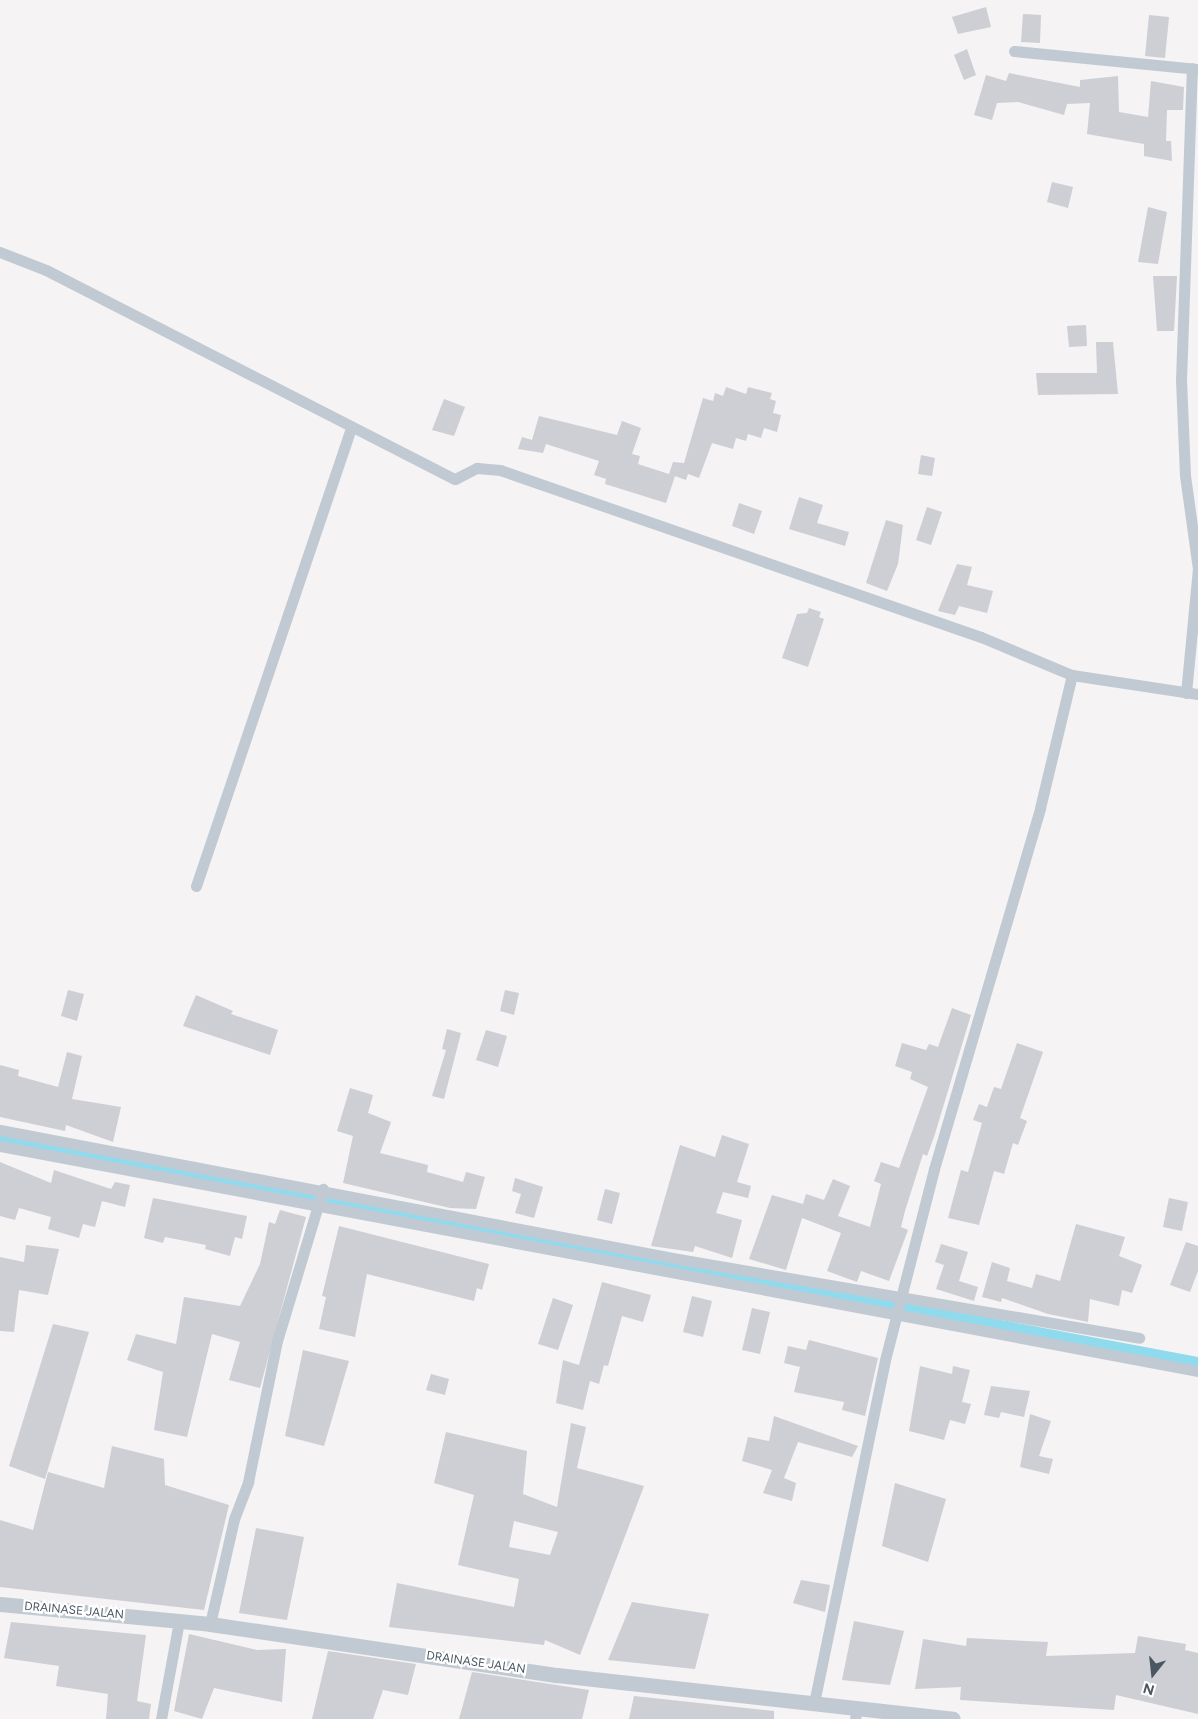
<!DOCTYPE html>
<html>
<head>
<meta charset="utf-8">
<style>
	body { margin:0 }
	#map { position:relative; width:1198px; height:1719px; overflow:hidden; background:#f5f3f3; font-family:Figtree,sans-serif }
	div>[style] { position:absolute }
	.canal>* { height:16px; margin:-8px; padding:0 8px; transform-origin:8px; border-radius:8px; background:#90daee }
	.building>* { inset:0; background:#cdcfd5 }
	.minor>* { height:11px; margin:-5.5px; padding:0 5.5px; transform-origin:5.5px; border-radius:5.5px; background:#c1cad2 }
	.tertiary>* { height:15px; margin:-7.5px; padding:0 7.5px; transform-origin:7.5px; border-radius:7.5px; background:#c1cad2 }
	span { translate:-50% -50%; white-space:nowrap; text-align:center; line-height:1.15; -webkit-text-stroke:4.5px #fff; paint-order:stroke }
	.street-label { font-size:12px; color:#4a5661 }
	.north { position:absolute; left:1128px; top:1649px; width:50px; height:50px; -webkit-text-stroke:4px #fff; paint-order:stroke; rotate:196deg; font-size:14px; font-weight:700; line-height:20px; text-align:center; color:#4a5661 }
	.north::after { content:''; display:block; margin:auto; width:18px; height:22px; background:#4a5661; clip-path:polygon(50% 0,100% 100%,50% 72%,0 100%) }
</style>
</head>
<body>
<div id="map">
	<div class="canal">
		<i style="left:0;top:1140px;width:1219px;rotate:10.64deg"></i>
	</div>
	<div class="building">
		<i style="clip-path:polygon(986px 7px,991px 27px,958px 34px,952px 17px)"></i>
		<i style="clip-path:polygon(1023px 14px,1041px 15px,1040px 43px,1021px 42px)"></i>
		<i style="clip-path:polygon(1149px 15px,1169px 17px,1165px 58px,1145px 56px)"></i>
		<i style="clip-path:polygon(967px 49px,976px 75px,964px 80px,954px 55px)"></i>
		<i style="clip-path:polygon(1009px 73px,1080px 87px,1080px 80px,1118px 76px,1119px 112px,1148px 117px,1151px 81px,1184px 87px,1183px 110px,1167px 110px,1166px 141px,1171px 141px,1172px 161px,1144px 156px,1144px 144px,1087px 134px,1090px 103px,1067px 104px,1064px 115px,1018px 102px,997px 103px,992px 120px,974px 115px,986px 75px,1006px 81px)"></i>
		<i style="clip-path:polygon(1052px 182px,1073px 187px,1068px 208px,1047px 202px)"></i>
		<i style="clip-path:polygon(1148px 207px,1167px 212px,1158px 264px,1138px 262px)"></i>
		<i style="clip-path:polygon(1153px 276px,1177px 276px,1174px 331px,1157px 331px)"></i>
		<i style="clip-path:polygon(1086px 325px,1087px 346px,1069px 347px,1067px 326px)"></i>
		<i style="clip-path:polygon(1096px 342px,1113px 342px,1118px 394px,1038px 395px,1036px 373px,1097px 373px)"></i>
		<i style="clip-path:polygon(726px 387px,746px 394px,748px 387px,772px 393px,770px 399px,776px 401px,773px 413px,781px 415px,777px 432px,764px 428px,761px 438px,748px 434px,746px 441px,736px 438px,733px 449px,712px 443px,699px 478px,688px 474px,686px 480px,669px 474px,673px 462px,684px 463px,703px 398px,713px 401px,715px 393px,723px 396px)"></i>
		<i style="clip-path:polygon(444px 399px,465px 407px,454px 436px,432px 430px)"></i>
		<i style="clip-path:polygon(539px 416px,617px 435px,622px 421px,641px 428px,632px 454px,640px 456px,638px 464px,675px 476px,666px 503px,605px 484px,606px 479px,594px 475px,599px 461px,546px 444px,543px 453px,518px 449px,522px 437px,532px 440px)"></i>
		<i style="clip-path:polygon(921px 455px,935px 458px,932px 476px,918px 474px)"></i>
		<i style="clip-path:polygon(799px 497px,823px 505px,817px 523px,849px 532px,845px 546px,789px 529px)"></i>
		<i style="clip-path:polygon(739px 503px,762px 511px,754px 534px,732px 526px)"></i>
		<i style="clip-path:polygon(927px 507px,942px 512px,931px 545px,916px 540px)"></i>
		<i style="clip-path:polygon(886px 520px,903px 525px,898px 564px,887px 591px,866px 583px)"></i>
		<i style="clip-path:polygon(957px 564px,972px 567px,967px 585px,993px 591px,987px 613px,959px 606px,955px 615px,938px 611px)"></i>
		<i style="clip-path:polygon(809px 608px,821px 612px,819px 617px,824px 619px,808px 667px,782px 658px,797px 614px,807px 613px)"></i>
		<i style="clip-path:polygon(68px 990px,84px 994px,77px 1021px,61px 1016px)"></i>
		<i style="clip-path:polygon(505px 990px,519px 993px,514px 1015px,500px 1011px)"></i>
		<i style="clip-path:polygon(196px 995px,233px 1011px,231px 1014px,278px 1030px,270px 1055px,183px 1026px)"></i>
		<i style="clip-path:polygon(952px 1008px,971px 1015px,934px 1137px,927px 1156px,923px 1154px,905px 1211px,901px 1227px,908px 1230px,889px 1281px,861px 1271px,857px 1282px,827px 1271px,841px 1233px,802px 1218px,786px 1270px,749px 1259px,772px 1195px,803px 1204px,806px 1194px,824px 1200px,833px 1179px,850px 1186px,838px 1216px,870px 1227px,881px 1184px,874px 1181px,881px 1162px,899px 1168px,928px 1087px,910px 1079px,912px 1072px,895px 1066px,902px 1043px,926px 1050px,929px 1044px,938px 1047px)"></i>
		<i style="clip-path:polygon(447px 1029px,461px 1033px,444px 1099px,432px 1096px,446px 1050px,442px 1049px)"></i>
		<i style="clip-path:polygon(486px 1030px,507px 1036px,498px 1067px,476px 1060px)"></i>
		<i style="clip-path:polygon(1017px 1043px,1043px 1052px,1020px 1118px,1027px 1121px,1018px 1145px,1013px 1143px,1004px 1174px,994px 1171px,979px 1225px,948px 1218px,961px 1170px,968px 1172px,982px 1123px,973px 1120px,979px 1104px,987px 1107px,994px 1087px,1001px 1089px)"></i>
		<i style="clip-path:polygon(67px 1052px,82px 1056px,72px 1099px,121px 1107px,113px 1142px,66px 1125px,65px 1131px,0 1117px,0 1065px,19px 1070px,18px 1076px,58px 1087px)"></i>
		<i style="clip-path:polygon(350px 1088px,373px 1095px,368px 1113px,391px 1122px,380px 1153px,428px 1165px,427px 1172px,463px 1182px,466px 1172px,485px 1177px,476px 1209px,450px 1208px,343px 1183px,353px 1136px,337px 1131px)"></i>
		<i style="clip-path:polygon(722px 1135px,749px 1144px,737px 1182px,751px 1186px,748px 1198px,723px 1192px,716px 1213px,742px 1220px,732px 1258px,695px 1246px,693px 1252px,651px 1246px,680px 1145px,715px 1157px)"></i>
		<i style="clip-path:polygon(0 1162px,51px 1183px,54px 1170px,111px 1189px,115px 1182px,130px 1185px,125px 1207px,102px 1201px,95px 1227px,83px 1224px,79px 1238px,48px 1229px,51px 1217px,19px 1208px,15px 1220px,0 1216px)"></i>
		<i style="clip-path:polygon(515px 1178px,543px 1187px,534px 1218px,515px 1213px,521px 1194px,512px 1191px)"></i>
		<i style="clip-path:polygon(605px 1189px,620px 1193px,612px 1224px,597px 1220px)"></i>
		<i style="clip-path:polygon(153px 1198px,247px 1216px,242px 1239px,235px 1237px,230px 1256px,205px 1249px,206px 1245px,165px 1237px,163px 1243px,144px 1238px)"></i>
		<i style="clip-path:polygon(1169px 1198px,1188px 1202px,1182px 1231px,1163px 1227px)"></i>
		<i style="clip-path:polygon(280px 1210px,306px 1217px,260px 1388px,229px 1380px,240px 1342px,212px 1334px,187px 1437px,154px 1430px,163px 1372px,127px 1360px,136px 1334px,176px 1344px,184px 1297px,240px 1306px,260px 1264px,269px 1222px,275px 1224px)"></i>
		<i style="clip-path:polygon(1076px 1224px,1125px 1237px,1119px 1256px,1142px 1265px,1132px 1293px,1122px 1290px,1119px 1306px,1090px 1299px,1088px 1322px,1048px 1314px,1002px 1298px,1001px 1302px,982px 1297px,992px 1262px,1010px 1268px,1007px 1281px,1032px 1288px,1036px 1274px,1060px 1281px)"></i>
		<i style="clip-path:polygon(339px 1226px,489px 1264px,482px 1290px,477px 1288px,474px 1301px,367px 1274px,355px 1337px,319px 1329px,326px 1297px,322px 1296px)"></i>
		<i style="clip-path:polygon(1186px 1242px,1198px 1246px,1198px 1271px,1190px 1292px,1170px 1285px)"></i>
		<i style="clip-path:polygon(941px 1244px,968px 1252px,959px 1281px,978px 1287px,974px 1301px,936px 1289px,944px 1265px,935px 1262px)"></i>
		<i style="clip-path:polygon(26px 1245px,59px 1249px,48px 1295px,19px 1290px,14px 1332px,0 1331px,0 1257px,24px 1262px)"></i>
		<i style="clip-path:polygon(602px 1282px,651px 1295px,643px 1322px,622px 1316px,608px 1366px,604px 1365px,599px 1384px,590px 1381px,583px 1410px,556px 1403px,563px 1360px,579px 1365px)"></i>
		<i style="clip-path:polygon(692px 1296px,712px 1301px,703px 1337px,683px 1332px)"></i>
		<i style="clip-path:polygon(553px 1298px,573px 1305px,558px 1350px,538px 1344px)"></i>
		<i style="clip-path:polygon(752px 1308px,770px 1312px,760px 1354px,742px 1350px)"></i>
		<i style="clip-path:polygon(53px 1324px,89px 1332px,45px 1479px,9px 1466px)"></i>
		<i style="clip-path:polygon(809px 1340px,878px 1358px,865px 1416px,842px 1410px,844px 1402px,794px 1392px,800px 1367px,784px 1363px,788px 1346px,806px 1350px)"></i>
		<i style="clip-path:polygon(303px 1350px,349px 1361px,324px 1446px,285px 1436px)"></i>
		<i style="clip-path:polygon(920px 1366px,952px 1374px,953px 1366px,970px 1370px,962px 1402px,971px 1404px,965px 1424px,950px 1420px,944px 1440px,909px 1431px)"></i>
		<i style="clip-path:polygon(431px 1374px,449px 1379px,445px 1395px,426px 1390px)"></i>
		<i style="clip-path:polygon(991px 1386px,1030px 1391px,1024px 1417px,1001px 1412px,999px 1418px,984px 1415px)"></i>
		<i style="clip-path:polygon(1030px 1414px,1051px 1421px,1039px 1456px,1053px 1459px,1049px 1474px,1020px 1467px)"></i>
		<i style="clip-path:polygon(774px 1416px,858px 1446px,852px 1457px,798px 1442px,784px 1478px,796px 1483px,792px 1501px,763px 1493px,772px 1470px,742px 1461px,748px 1437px,769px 1441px)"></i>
		<i style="clip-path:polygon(evenodd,571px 1423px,586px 1427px,577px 1468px,644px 1486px,580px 1655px,545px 1640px,544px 1645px,389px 1627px,397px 1583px,514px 1607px,519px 1579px,458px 1565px,474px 1495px,434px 1483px,446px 1432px,527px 1451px,523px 1494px,557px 1507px,571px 1423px,514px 1521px,558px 1532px,550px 1555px,509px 1547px,514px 1521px)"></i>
		<i style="clip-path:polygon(112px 1446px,164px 1459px,165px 1485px,229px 1505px,204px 1610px,0 1587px,0 1520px,33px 1530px,48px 1472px,104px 1488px)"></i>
		<i style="clip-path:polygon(895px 1483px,946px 1499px,928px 1562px,882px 1546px)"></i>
		<i style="clip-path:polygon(256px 1528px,304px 1537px,287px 1620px,239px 1613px)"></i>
		<i style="clip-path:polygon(801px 1580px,830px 1585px,825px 1612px,793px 1603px)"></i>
		<i style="clip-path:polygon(632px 1602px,709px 1614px,695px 1669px,608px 1660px)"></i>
		<i style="clip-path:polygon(854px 1621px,904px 1631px,890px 1685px,842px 1680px)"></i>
		<i style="clip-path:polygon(11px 1622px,146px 1635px,137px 1701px,151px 1704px,149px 1719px,106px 1719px,108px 1694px,56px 1686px,59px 1666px,4px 1658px)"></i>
		<i style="clip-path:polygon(189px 1634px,257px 1650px,286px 1649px,282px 1702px,214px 1688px,202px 1719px,174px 1711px)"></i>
		<i style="clip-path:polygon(1138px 1636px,1186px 1644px,1185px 1650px,1198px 1653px,1198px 1714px,1116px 1695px,1114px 1710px,960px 1700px,961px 1687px,915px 1689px,923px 1639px,966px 1646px,967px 1638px,1048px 1642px,1046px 1656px,1135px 1653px)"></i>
		<i style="clip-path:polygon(328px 1651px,416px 1664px,408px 1695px,383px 1690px,373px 1719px,312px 1719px)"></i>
		<i style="clip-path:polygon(472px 1672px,589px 1690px,582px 1719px,459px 1719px)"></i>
		<i style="clip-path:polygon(634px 1696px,774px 1711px,774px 1719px,629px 1719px)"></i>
	</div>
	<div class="minor">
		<i style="left:1014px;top:51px;width:185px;rotate:5.6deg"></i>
		<i style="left:0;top:252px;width:49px;rotate:21.4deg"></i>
		<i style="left:46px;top:270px;width:459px;rotate:27.1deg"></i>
		<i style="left:455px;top:479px;width:25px;rotate:-27deg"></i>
		<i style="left:477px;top:468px;width:23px;rotate:5deg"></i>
		<i style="left:500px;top:470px;width:509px;rotate:19.15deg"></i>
		<i style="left:981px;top:637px;width:99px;rotate:22.7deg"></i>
		<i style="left:1072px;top:675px;width:127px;rotate:8.6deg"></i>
		<i style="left:1186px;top:693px;width:125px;rotate:-84.5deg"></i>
		<i style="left:1198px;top:569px;width:95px;rotate:-97.9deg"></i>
		<i style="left:1185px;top:475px;width:94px;rotate:-92.4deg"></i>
		<i style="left:1181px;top:381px;width:313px;rotate:-88deg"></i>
		<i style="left:196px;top:886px;width:484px;rotate:-71.3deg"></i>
		<i style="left:0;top:1130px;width:690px;rotate:10.77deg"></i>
		<i style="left:678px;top:1259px;width:468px;rotate:9.7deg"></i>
		<i style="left:0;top:1146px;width:1219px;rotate:10.64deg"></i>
		<i style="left:210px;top:1624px;width:108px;rotate:-77.1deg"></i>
		<i style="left:234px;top:1519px;width:40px;rotate:-69deg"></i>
		<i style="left:248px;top:1482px;width:144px;rotate:-78.4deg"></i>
		<i style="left:277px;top:1341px;width:159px;rotate:-73.2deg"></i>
		<i style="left:814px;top:1703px;width:350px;rotate:-78.3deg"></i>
		<i style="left:885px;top:1360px;width:197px;rotate:-75.6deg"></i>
		<i style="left:934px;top:1169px;width:376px;rotate:-73.6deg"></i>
		<i style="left:1040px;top:808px;width:137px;rotate:-76.5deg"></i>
		<i style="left:161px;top:1719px;width:100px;rotate:-79.6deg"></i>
		<i style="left:855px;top:1719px;width:11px;rotate:-80deg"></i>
	</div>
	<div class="tertiary">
		<i style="left:0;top:1604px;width:211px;rotate:5.4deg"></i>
		<i style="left:210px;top:1624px;width:351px;rotate:8.4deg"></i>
		<i style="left:557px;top:1675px;width:398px;rotate:6.3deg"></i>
	</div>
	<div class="street-label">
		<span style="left:74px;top:1611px;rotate:5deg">DRAINASE JALAN</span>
		<span style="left:476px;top:1663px;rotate:8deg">DRAINASE JALAN</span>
	</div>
	<div class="north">N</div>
</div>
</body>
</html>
